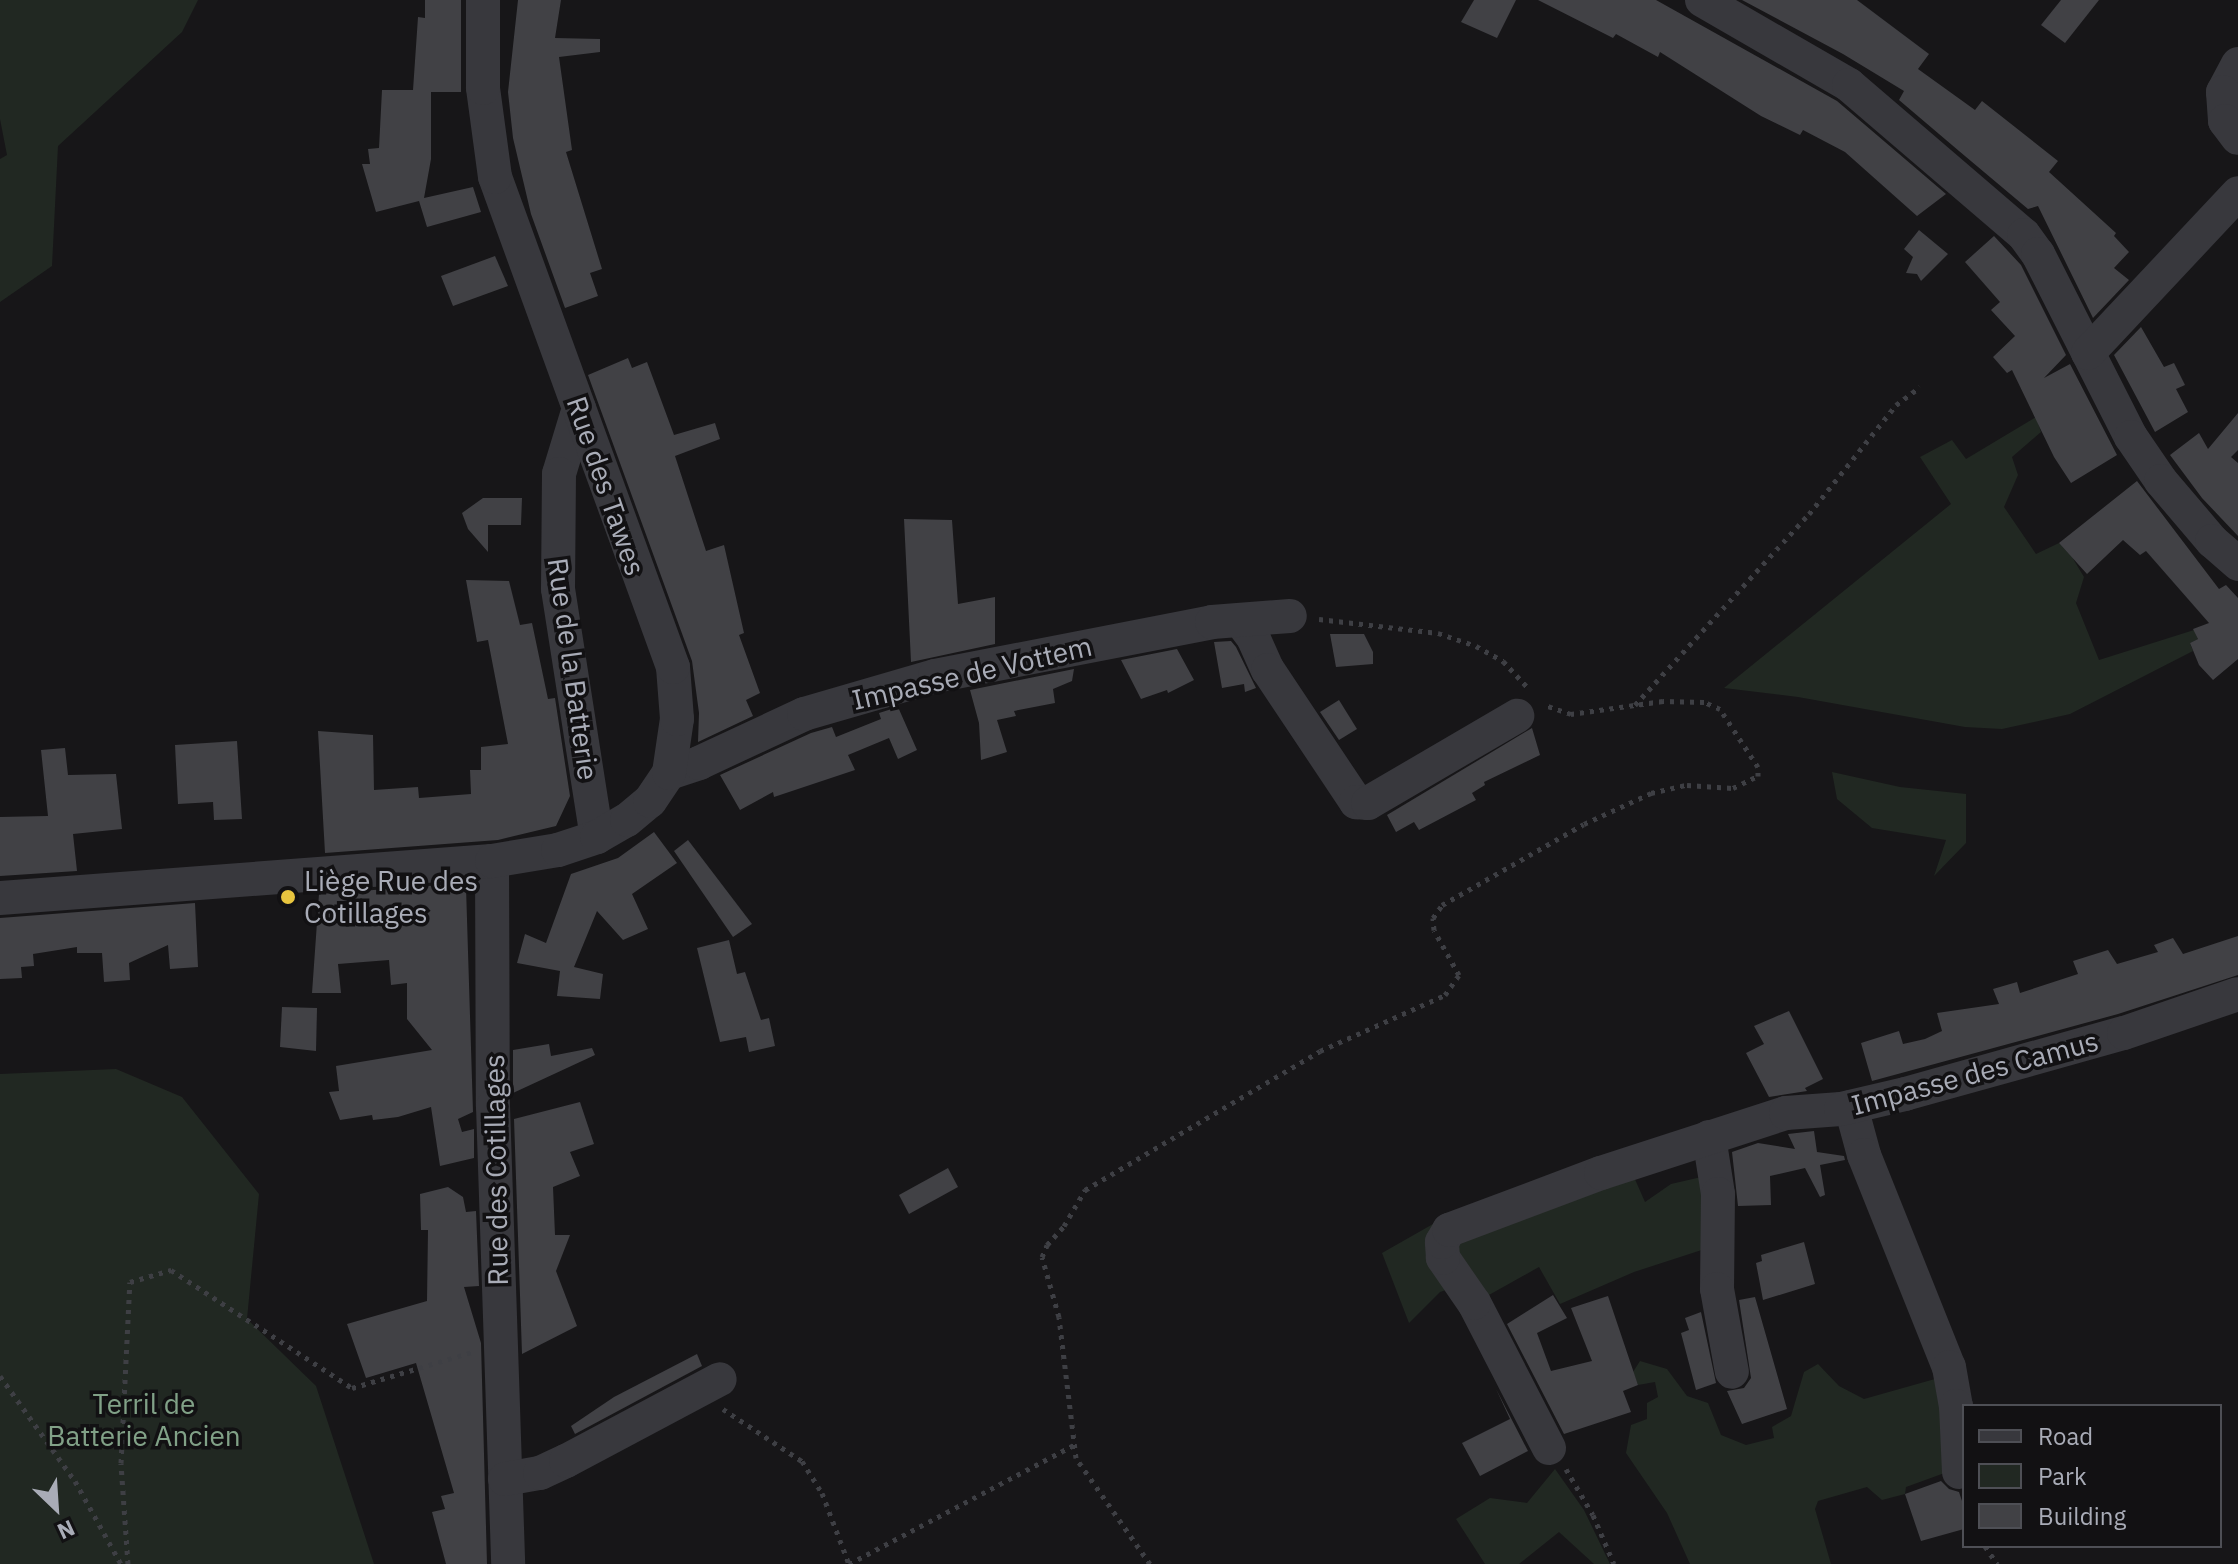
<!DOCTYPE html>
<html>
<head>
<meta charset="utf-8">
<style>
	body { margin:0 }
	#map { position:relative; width:2238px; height:1564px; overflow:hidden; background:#171618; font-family:"IBM Plex Sans",sans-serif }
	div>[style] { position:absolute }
	.green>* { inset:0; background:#212822 }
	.building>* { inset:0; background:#414145 }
	.path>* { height:5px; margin-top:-2.5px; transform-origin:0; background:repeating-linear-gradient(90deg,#3e3f44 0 4px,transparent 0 10px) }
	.minor>* { height:34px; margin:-17px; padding:0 17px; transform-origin:17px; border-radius:17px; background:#38383d }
	.dots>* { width:22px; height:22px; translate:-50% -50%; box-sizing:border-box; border:4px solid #121113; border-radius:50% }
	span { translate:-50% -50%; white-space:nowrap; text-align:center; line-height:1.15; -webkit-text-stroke:7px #121113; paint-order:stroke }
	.street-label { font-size:28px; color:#a9acb7 }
	.poi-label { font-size:28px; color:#a9acb7 }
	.left { translate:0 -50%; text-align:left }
	.park-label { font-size:28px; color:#81a187 }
	.legend { position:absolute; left:1962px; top:1404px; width:260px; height:144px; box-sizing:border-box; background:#121113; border:2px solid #4e4f55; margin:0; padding:10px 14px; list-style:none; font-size:24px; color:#a9acb7 }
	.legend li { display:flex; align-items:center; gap:16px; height:40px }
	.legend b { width:40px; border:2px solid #4e4f55 }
	.north { position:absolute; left:16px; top:1468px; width:80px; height:80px; -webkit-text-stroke:6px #121113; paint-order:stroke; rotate:155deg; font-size:22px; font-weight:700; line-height:32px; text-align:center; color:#a9acb7 }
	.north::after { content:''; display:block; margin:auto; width:28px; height:36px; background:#a9acb7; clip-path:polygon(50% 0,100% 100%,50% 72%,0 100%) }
</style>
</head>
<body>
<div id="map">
	<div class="green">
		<i style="clip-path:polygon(0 0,198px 0,182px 32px,58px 146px,52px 266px,0 302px,0 159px,7px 155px,0 119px)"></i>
		<i style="clip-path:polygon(2036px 417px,2041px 432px,2012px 457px,2018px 475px,2004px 507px,2036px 554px,2059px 543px,2072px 557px,2084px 577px,2076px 603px,2099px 660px,2194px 630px,2198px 639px,2190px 643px,2193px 651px,2070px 714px,2002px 729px,1965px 727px,1798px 697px,1724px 688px,1951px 504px,1920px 457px,1952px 440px,1966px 459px)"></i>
		<i style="clip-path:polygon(1832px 772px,1900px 787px,1966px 794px,1966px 843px,1934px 876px,1946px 840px,1872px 828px,1837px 799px)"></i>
		<i style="clip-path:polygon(116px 1069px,182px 1097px,259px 1194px,247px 1319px,316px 1386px,374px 1564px,0 1564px,0 1074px)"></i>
		<i style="clip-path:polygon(1630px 1168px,1645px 1202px,1671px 1184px,1710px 1175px,1714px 1246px,1634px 1272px,1560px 1304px,1539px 1267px,1480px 1300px,1468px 1285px,1456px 1241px)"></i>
		<i style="clip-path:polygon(1433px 1224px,1449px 1289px,1440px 1292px,1409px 1323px,1382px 1253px)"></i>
		<i style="clip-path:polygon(1640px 1361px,1667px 1369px,1687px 1396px,1708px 1403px,1721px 1435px,1746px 1445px,1774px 1438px,1772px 1427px,1791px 1416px,1804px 1372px,1818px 1364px,1839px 1386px,1864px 1399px,1942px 1377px,1950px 1471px,1906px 1487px,1905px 1494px,1882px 1500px,1867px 1487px,1818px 1501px,1815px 1509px,1831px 1564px,1690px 1564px,1667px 1513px,1626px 1453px,1631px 1425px,1647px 1419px,1647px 1403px,1658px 1397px,1655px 1382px,1638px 1385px,1633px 1372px)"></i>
		<i style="clip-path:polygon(1555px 1469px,1584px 1510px,1610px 1564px,1594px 1564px,1559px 1532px,1519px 1564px,1485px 1564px,1456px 1519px,1490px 1498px,1527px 1503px)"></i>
	</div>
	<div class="building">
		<i style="clip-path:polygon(425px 0,461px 0,461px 92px,431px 92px,431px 159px,424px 198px,473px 187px,481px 212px,427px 227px,419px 201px,376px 212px,362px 164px,370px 164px,368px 149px,379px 148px,382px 90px,413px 90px,418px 17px,425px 18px)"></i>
		<i style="clip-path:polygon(518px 0,561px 0,555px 38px,600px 39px,600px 52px,559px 57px,572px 150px,566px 152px,602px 269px,590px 273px,598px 296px,565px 308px,531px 214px,513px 138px,508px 92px)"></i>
		<i style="clip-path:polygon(1474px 0,1516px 0,1497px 38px,1461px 22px)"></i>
		<i style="clip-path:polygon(1538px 0,1656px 0,1837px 101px,1946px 194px,1917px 216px,1845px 152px,1803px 130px,1800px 135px,1761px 116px,1660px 52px,1658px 57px,1616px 34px,1613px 38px)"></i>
		<i style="clip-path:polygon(1742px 0,1857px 0,1929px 54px,1918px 69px,1975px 110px,1982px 101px,2058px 161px,2049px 172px,2116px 233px,2114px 236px,2129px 252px,2114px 268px,2129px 280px,2093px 318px,2038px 206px,2028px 209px,1959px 151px,1899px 100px,1904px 91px,1843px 54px)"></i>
		<i style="clip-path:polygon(2061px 0,2099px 0,2065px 43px,2041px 25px)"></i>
		<i style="clip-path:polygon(1919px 230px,1948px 254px,1921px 281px,1917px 274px,1906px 273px,1913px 257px,1904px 249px)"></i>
		<i style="clip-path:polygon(1994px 236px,2021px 265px,2066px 355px,2044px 378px,2070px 364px,2117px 455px,2071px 483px,2054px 457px,2012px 370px,2007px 373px,1993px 357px,2015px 336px,1991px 310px,2000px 302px,1965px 262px)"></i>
		<i style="clip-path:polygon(495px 256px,508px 286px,453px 306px,441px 276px)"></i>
		<i style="clip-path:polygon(2141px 327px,2164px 367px,2174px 363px,2185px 385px,2176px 389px,2188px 412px,2155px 432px,2114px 355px)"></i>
		<i style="clip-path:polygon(628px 358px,632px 368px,647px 362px,674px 435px,715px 423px,720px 439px,675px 456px,706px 551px,724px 545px,744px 633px,739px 635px,760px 693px,746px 700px,753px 716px,698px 742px,699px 713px,692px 661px,588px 375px)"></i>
		<i style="clip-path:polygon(2238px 413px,2238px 450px,2231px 457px,2238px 463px,2238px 536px,2202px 498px,2170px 455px,2199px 433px,2208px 449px)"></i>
		<i style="clip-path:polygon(2137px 481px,2219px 589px,2226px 585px,2238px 598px,2238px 659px,2213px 680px,2199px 665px,2190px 643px,2198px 639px,2193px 629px,2209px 623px,2146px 551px,2140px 555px,2123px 540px,2087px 574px,2059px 543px)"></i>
		<i style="clip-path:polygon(483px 498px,522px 498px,521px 525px,488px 525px,488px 552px,468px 529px,462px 513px)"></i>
		<i style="clip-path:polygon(904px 519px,952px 520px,958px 604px,995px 597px,995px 644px,911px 662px)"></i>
		<i style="clip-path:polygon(466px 580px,509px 581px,520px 625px,532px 623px,548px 699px,555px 698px,570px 796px,556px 826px,498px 840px,325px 853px,318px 731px,373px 735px,374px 790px,418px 787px,419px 798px,471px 794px,470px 770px,481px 770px,481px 747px,508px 744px,488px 640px,477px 642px)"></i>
		<i style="clip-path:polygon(1330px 634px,1364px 634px,1373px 652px,1373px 664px,1336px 667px)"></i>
		<i style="clip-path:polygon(1231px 641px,1236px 647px,1256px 688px,1245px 692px,1244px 684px,1222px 688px,1214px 642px)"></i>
		<i style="clip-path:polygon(1177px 649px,1194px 680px,1168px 693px,1167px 690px,1141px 699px,1121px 660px)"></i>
		<i style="clip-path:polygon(1074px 669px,1072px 681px,1053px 689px,1055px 703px,1014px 711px,1016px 716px,997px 720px,1007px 752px,981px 760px,979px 723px,970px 690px)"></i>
		<i style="clip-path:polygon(1339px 700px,1357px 729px,1339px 740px,1320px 712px)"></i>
		<i style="clip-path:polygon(898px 707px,917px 750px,898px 759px,889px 738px,848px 755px,855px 770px,774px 797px,773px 792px,740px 810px,720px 775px,811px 733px,832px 727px,836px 737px,881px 719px,879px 713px)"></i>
		<i style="clip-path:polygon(1532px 728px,1540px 755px,1484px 782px,1485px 785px,1472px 793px,1476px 800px,1419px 830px,1414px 822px,1396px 832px,1387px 815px)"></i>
		<i style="clip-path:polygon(237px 741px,242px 819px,214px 820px,213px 802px,178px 804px,175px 745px)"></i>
		<i style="clip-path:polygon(65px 748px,68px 775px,116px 774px,122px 829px,73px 834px,77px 871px,0 876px,0 817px,48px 816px,41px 750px)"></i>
		<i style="clip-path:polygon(654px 832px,677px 863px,632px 894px,648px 929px,623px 940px,597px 911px,574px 967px,603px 974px,600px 999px,557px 996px,560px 971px,517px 963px,525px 934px,546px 943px,571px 874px,618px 858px)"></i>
		<i style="clip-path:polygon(688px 840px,752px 924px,733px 937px,674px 851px)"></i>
		<i style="clip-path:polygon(442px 885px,466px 887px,473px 1112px,458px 1119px,462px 1132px,474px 1129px,474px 1158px,440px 1166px,431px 1107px,398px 1117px,373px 1120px,372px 1115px,340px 1120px,329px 1092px,339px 1091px,336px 1066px,432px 1050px,407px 1019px,407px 983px,391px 985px,389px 960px,338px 964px,341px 993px,312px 993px,319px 894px)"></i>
		<i style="clip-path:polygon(195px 903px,198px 967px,170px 969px,168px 945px,129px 963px,130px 980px,104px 982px,102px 953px,77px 953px,77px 947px,33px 954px,34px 966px,21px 967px,22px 978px,0 979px,0 918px)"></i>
		<i style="clip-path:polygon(2238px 936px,2238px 975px,2118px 1014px,1872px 1081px,1861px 1043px,1899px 1031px,1903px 1044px,1925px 1039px,1942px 1031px,1937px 1013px,1999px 1004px,1993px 989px,2017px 982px,2020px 993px,2078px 974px,2073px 961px,2108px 950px,2117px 964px,2158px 952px,2154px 945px,2173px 938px,2183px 954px)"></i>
		<i style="clip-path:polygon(729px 940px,737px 974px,745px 972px,761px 1020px,769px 1018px,775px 1046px,749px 1052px,746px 1037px,720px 1042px,697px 948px)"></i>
		<i style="clip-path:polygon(282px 1007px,317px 1008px,316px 1051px,280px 1047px)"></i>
		<i style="clip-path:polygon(1789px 1011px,1823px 1079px,1805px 1088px,1807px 1091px,1769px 1097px,1746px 1053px,1764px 1044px,1754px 1026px)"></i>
		<i style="clip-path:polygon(549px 1044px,551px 1056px,592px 1048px,595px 1055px,513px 1093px,513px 1050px)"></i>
		<i style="clip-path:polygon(580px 1102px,594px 1144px,570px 1152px,580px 1176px,553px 1187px,555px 1235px,570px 1235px,556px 1271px,577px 1326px,522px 1354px,514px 1119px)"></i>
		<i style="clip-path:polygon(1814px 1131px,1817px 1152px,1844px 1156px,1845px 1160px,1820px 1165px,1825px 1195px,1820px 1197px,1805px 1168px,1770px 1176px,1771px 1205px,1738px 1206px,1732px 1152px,1758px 1143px,1795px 1149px,1788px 1134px)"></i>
		<i style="clip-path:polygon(948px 1168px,958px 1187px,909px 1214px,899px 1195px)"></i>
		<i style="clip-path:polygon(448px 1187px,463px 1197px,466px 1212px,476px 1211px,479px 1286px,464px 1287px,481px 1343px,487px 1564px,446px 1564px,432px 1512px,445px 1509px,441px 1496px,454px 1493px,416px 1363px,366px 1378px,347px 1324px,427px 1301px,428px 1230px,421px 1230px,420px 1194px)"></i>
		<i style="clip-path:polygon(1804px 1242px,1815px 1284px,1763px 1300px,1756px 1263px,1762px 1261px,1761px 1255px)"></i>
		<i style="clip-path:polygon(1553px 1295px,1567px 1318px,1537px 1333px,1551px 1371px,1592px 1361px,1571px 1308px,1608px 1296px,1638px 1385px,1623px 1391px,1631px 1412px,1564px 1434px,1507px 1324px)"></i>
		<i style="clip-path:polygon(1755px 1297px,1787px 1409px,1742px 1424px,1727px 1391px,1744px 1388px,1751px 1378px,1739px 1300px)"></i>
		<i style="clip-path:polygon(1701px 1312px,1716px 1383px,1696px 1390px,1681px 1333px,1689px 1330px,1685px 1318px)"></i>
		<i style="clip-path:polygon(697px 1354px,702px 1366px,575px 1434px,571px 1426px,614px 1397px)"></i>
		<i style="clip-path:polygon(1496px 1389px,1528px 1451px,1480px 1476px,1462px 1443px,1510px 1419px)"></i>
		<i style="clip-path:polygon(1941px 1481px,1949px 1489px,1959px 1492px,1964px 1507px,1964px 1529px,1921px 1541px,1905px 1494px)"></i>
	</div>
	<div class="path">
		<i style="left:1319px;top:619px;width:120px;rotate:6.7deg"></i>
		<i style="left:1438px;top:633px;width:40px;rotate:18.9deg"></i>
		<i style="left:1476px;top:646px;width:31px;rotate:29deg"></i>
		<i style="left:1503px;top:661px;width:35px;rotate:47deg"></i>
		<i style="left:1635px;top:705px;width:258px;rotate:-47.7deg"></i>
		<i style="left:1809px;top:514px;width:139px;rotate:-51.4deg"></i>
		<i style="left:1896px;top:405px;width:30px;rotate:-37deg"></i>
		<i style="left:0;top:1376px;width:129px;rotate:54.5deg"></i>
		<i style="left:75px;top:1481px;width:95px;rotate:61deg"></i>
		<i style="left:723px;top:1409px;width:95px;rotate:33.4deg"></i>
		<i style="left:802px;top:1461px;width:38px;rotate:58deg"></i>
		<i style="left:822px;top:1493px;width:76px;rotate:69.2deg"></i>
		<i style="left:849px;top:1564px;width:255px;rotate:-27.9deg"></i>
		<i style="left:1566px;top:1469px;width:53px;rotate:59.6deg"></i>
		<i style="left:1593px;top:1515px;width:53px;rotate:66.8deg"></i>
		<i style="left:1985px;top:1546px;width:22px;rotate:56deg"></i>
		<i style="left:128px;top:1564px;width:101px;rotate:-94deg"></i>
		<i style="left:121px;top:1463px;width:181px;rotate:-87.2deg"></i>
		<i style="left:130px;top:1282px;width:43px;rotate:-16.3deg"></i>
		<i style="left:171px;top:1270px;width:216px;rotate:33.1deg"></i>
		<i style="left:352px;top:1388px;width:125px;rotate:-16.7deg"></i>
		<i style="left:1150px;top:1564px;width:129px;rotate:-124.9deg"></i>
		<i style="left:1076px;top:1458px;width:142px;rotate:-96.9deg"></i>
		<i style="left:1059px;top:1317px;width:62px;rotate:-105.8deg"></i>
		<i style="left:1042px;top:1257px;width:13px;rotate:-67deg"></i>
		<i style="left:1047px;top:1245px;width:25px;rotate:-48deg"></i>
		<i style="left:1064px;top:1226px;width:42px;rotate:-59.7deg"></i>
		<i style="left:1085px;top:1190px;width:273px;rotate:-30.6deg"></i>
		<i style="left:1320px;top:1051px;width:137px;rotate:-24.1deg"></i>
		<i style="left:1445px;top:995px;width:24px;rotate:-55deg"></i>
		<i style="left:1459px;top:975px;width:51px;rotate:-119.1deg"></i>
		<i style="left:1434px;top:930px;width:12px;rotate:-95deg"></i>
		<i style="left:1433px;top:918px;width:16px;rotate:-55deg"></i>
		<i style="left:1442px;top:905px;width:163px;rotate:-29.7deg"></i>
		<i style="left:1584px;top:824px;width:74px;rotate:-24.8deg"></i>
		<i style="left:1651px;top:793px;width:37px;rotate:-13deg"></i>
		<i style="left:1687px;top:785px;width:46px;rotate:3.7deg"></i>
		<i style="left:1733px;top:788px;width:28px;rotate:-26deg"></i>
		<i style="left:1758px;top:776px;width:9px;rotate:-90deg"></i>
		<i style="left:1758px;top:767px;width:69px;rotate:-123.2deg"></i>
		<i style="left:1720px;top:709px;width:17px;rotate:-156deg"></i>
		<i style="left:1704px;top:702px;width:41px;rotate:-178.6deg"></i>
		<i style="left:1663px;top:701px;width:93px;rotate:172deg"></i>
		<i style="left:1571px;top:714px;width:28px;rotate:-161deg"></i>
	</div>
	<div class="minor">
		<i style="left:1702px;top:0;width:170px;rotate:30deg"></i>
		<i style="left:1849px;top:85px;width:230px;rotate:40.6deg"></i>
		<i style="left:2024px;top:235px;width:24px;rotate:54deg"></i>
		<i style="left:2038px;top:254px;width:205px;rotate:63.1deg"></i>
		<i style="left:2131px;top:437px;width:53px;rotate:55.7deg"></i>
		<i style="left:2161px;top:481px;width:79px;rotate:49.6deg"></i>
		<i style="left:2212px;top:541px;width:35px;rotate:41deg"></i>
		<i style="left:2238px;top:64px;width:32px;rotate:118deg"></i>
		<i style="left:2223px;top:92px;width:29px;rotate:86deg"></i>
		<i style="left:2225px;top:121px;width:21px;rotate:53deg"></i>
		<i style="left:2088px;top:353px;width:219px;rotate:-46.8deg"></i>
		<i style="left:579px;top:408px;width:69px;rotate:106.9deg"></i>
		<i style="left:559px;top:474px;width:115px;rotate:90.5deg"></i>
		<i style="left:558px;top:589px;width:251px;rotate:81.1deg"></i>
		<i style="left:1240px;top:620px;width:21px;rotate:53deg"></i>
		<i style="left:1253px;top:637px;width:36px;rotate:66deg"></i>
		<i style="left:1268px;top:670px;width:159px;rotate:56.3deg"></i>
		<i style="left:1356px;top:802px;width:12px;rotate:5deg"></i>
		<i style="left:1368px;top:803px;width:173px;rotate:-30.3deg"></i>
		<i style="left:669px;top:773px;width:32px;rotate:-18deg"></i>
		<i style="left:699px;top:763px;width:116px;rotate:-25deg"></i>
		<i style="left:804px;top:714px;width:136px;rotate:-16.2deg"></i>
		<i style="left:935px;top:676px;width:282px;rotate:-11deg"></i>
		<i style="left:1212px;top:622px;width:78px;rotate:-4.4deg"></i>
		<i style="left:492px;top:861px;width:245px;rotate:89.8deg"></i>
		<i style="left:493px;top:1106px;width:458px;rotate:88.1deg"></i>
		<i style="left:0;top:898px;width:493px;rotate:-4.3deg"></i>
		<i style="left:492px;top:861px;width:67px;rotate:-9.5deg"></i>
		<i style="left:558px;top:850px;width:41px;rotate:-18.4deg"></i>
		<i style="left:597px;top:837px;width:34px;rotate:-30deg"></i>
		<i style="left:627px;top:820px;width:30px;rotate:-40deg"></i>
		<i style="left:650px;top:801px;width:34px;rotate:-56deg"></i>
		<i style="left:669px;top:773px;width:55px;rotate:-81.6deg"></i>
		<i style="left:677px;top:719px;width:52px;rotate:-94.4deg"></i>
		<i style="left:673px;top:667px;width:521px;rotate:-109.96deg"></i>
		<i style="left:495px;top:177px;width:90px;rotate:-97.7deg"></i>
		<i style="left:483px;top:88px;width:88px;rotate:-90deg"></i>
		<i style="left:1851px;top:1107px;width:50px;rotate:74.8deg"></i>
		<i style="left:1864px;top:1155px;width:228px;rotate:68.2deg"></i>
		<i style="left:1949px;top:1367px;width:40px;rotate:80deg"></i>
		<i style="left:1956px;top:1406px;width:66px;rotate:87.4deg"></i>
		<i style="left:1709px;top:1137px;width:58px;rotate:81deg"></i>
		<i style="left:1718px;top:1194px;width:95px;rotate:90.6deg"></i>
		<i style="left:1717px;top:1289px;width:84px;rotate:79.8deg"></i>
		<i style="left:1549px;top:1448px;width:163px;rotate:-117.3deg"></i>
		<i style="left:1474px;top:1303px;width:55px;rotate:-124.6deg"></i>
		<i style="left:1443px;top:1258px;width:16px;rotate:-94deg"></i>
		<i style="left:1442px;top:1242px;width:14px;rotate:-60deg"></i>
		<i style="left:1449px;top:1230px;width:162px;rotate:-20.6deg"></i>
		<i style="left:1601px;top:1173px;width:194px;rotate:-18deg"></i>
		<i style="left:1786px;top:1113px;width:55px;rotate:-4.2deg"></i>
		<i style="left:1841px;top:1109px;width:66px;rotate:-13.2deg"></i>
		<i style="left:1905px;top:1094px;width:227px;rotate:-15.6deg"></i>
		<i style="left:2124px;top:1033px;width:120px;rotate:-18.9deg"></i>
		<i style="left:505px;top:1479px;width:36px;rotate:-10deg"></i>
		<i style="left:540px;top:1473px;width:29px;rotate:-25deg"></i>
		<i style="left:566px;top:1461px;width:174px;rotate:-28deg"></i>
	</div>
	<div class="dots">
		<i style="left:288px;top:897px;background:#e8c53f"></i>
	</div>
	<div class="street-label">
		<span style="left:606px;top:486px;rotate:71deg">Rue des Tawes</span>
		<span style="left:573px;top:669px;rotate:82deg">Rue de la Batterie</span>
		<span style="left:972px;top:673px;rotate:-13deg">Impasse de Vottem</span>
		<span style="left:1975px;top:1073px;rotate:-15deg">Impasse des Camus</span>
		<span style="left:496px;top:1170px;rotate:-91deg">Rue des Cotillages</span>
	</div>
	<div class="poi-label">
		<span class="left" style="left:304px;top:897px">Liège Rue des<br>Cotillages</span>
	</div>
	<div class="park-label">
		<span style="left:144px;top:1420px">Terril de<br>Batterie Ancien</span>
	</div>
	<ul class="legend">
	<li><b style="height:10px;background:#38383d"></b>Road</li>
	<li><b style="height:22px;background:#212822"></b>Park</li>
	<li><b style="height:22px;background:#414145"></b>Building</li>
	</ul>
	<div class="north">N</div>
</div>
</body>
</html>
